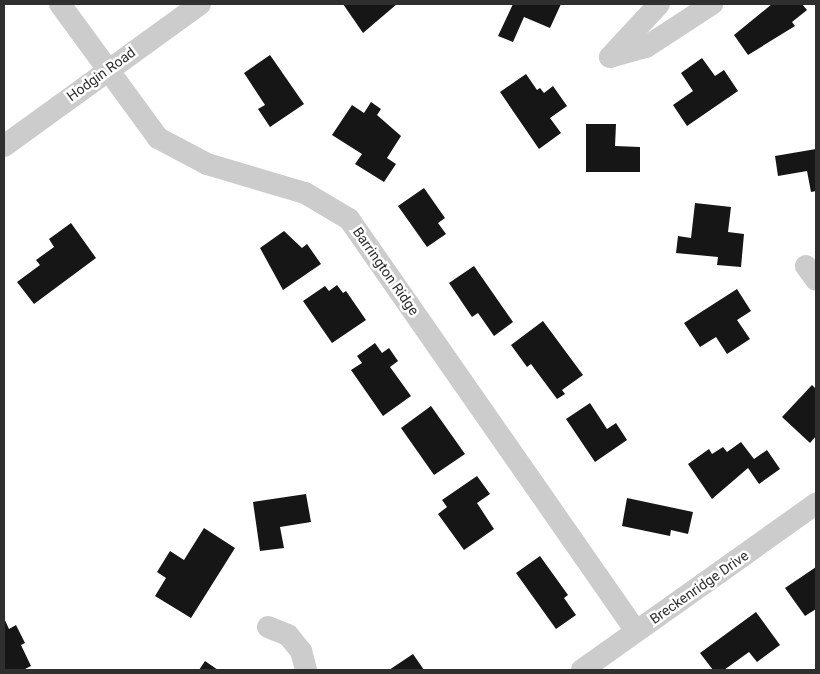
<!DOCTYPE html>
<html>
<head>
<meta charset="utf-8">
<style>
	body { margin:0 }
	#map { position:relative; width:820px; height:674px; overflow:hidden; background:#fff; font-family:Roboto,sans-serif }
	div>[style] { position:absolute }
	.building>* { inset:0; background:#161616 }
	.minor>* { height:22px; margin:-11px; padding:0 11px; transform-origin:11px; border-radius:11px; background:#ccc }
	span { translate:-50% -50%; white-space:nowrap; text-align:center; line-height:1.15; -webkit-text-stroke:5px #fff; paint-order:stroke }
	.street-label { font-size:14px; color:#2f2f2f }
	.frame { position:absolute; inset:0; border:5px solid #2f2f2f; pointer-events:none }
</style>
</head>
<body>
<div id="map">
	<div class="building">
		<i style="clip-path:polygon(343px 4px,397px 4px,363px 33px)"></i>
		<i style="clip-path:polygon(513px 4px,561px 4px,550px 28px,524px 17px,513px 42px,498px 36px)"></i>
		<i style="clip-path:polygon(772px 4px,802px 4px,807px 10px,792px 22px,795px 26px,748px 55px,734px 35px)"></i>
		<i style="clip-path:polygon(270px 55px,304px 104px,270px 127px,258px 109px,265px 105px,244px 73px)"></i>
		<i style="clip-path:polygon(702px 58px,715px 76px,724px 70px,738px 91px,687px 126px,673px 105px,693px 91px,681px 73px)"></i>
		<i style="clip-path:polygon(526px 74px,537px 90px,540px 88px,544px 93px,553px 86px,567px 106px,550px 118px,561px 133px,539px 149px,500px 92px)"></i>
		<i style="clip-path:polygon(371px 102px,381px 109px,377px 115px,401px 136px,387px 158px,396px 164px,384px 182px,355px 164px,362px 154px,332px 135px,352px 105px,364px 113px)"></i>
		<i style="clip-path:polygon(586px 124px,616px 124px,615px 146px,640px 147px,640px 172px,586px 172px)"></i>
		<i style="clip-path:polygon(816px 149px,816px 191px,811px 192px,807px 171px,778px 176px,775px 156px)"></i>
		<i style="clip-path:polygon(424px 188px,445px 218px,438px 223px,446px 234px,427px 247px,398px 206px)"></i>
		<i style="clip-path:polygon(695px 203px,731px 207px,728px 232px,744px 234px,741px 267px,717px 265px,718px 257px,676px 253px,678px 236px,691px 238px)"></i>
		<i style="clip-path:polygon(71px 223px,96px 258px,34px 304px,17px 282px,40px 265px,36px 260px,54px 247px,49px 239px)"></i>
		<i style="clip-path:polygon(284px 231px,302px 248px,307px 244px,321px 264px,283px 290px,260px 248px)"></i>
		<i style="clip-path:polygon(474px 266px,513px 322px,494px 336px,478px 313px,472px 317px,449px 283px)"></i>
		<i style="clip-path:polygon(337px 285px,343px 293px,346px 291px,366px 320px,332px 343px,303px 301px,325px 286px,329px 291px)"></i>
		<i style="clip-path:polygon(737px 289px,751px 311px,737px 320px,750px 339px,727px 354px,716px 337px,700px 347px,684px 323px)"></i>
		<i style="clip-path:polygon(543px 321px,583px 375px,562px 390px,565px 394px,557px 399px,531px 364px,527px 367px,511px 345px)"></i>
		<i style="clip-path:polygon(375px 343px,382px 353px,389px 348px,398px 361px,390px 367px,411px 396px,383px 416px,351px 370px,362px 363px,357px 356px)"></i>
		<i style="clip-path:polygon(812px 385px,816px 389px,816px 436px,810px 443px,782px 417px)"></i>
		<i style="clip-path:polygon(590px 403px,607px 429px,616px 423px,627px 440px,595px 462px,566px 419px)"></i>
		<i style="clip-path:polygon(431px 406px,465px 454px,434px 475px,401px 428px)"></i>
		<i style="clip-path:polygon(741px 442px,754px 459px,767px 450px,780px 469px,759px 484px,748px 468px,712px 499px,688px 464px,709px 449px,712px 454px,723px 447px,727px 452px)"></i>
		<i style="clip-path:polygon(477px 476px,490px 494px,477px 503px,494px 529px,464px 550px,438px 514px,447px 507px,442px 500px)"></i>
		<i style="clip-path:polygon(306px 494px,311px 522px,280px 527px,284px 548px,260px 551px,253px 502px)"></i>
		<i style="clip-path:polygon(627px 498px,693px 512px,688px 534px,671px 530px,670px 536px,622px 526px)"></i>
		<i style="clip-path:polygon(204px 528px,235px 548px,191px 618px,155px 596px,166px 578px,157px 572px,170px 551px,184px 560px)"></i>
		<i style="clip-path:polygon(540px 556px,568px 595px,564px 598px,576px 615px,556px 629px,516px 573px)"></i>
		<i style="clip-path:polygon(816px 567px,816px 609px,805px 616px,785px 588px)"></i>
		<i style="clip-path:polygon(756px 612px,780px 645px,757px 662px,749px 652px,724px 670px,713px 670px,700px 653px)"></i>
		<i style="clip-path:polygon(4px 618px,9px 629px,16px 625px,25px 643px,21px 645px,31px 666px,23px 670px,4px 670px)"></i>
		<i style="clip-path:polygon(413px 654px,424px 670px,389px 670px)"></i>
		<i style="clip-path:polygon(205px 661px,218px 670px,199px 670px)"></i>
	</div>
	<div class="minor">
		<i style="left:60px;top:4px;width:166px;rotate:53.8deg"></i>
		<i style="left:158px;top:138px;width:55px;rotate:28deg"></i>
		<i style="left:207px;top:164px;width:102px;rotate:16.5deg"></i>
		<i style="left:305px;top:193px;width:51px;rotate:30.6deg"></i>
		<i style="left:349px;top:219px;width:502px;rotate:55.14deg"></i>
		<i style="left:610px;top:57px;width:37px;rotate:-16deg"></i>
		<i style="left:646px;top:47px;width:79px;rotate:-33.1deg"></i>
		<i style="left:610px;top:57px;width:72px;rotate:-47.2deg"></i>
		<i style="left:4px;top:146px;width:242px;rotate:-35.9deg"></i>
		<i style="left:806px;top:266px;width:17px;rotate:54deg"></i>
		<i style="left:268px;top:627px;width:22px;rotate:22deg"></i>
		<i style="left:288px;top:635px;width:21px;rotate:51deg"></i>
		<i style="left:301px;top:651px;width:20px;rotate:75deg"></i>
		<i style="left:582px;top:670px;width:287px;rotate:-35.4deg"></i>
	</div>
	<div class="street-label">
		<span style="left:101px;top:74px;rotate:-36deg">Hodgin Road</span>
		<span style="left:386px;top:271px;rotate:55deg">Barrington Ridge</span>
		<span style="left:699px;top:587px;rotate:-35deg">Breckenridge Drive</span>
	</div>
	<div class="frame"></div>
</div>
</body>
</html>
